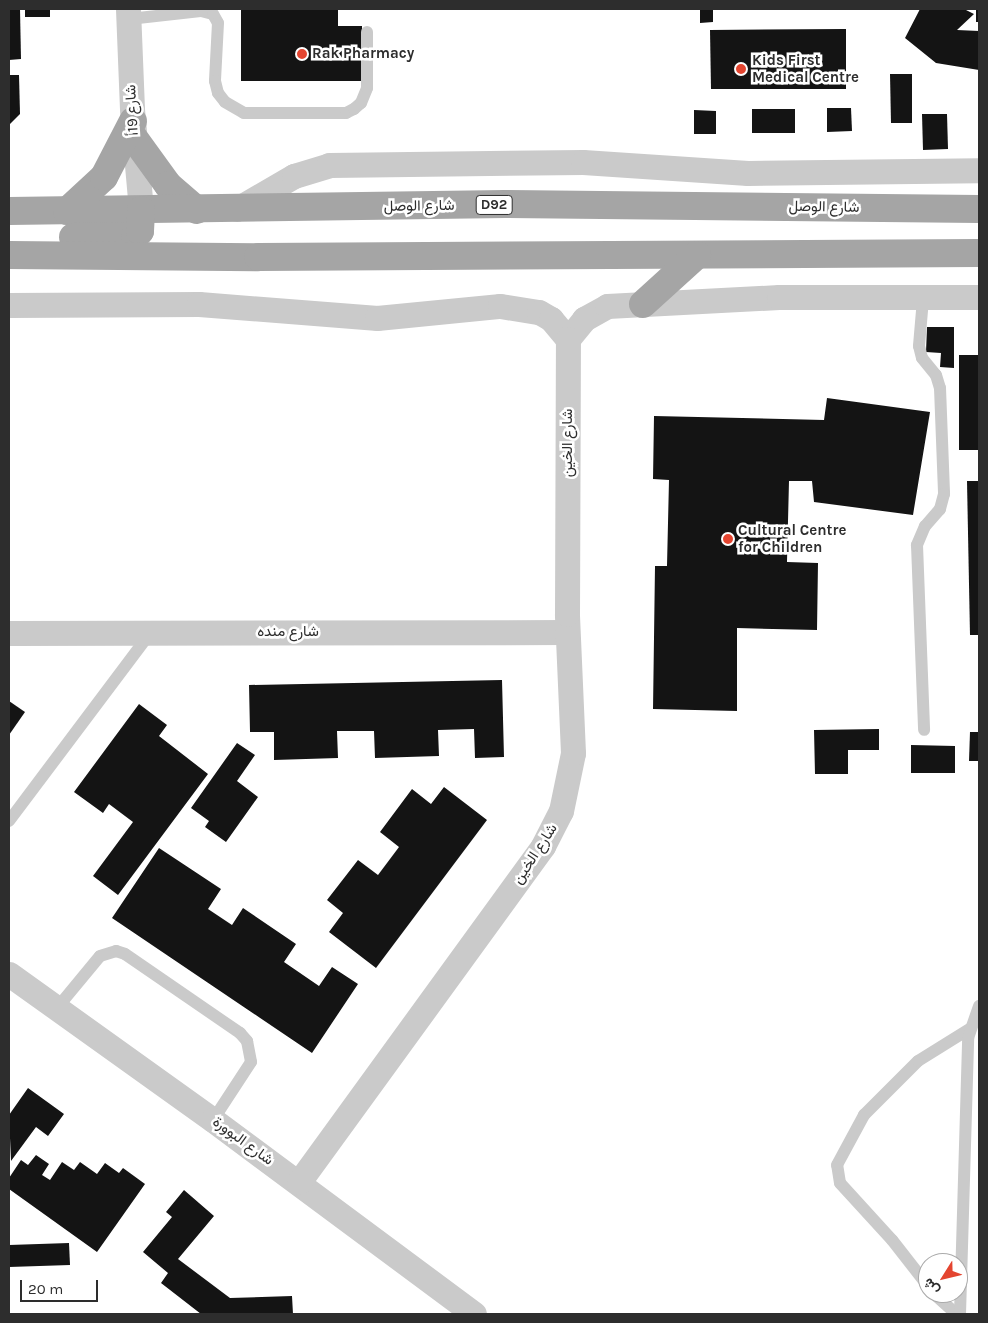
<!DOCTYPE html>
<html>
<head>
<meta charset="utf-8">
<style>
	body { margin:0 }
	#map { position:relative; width:988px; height:1323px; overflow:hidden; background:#fff; font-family:Karla,Vazirmatn,sans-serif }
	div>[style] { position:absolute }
	.building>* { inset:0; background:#141414 }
	.service>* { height:12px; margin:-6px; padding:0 6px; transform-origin:6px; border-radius:6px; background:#cacaca }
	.minor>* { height:25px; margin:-12.5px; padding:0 12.5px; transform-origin:12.5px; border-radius:12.5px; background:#cacaca }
	.primary>* { height:28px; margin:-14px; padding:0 14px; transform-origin:14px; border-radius:14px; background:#a5a5a5 }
	.dots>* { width:14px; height:14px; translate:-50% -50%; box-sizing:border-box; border:2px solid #fff; border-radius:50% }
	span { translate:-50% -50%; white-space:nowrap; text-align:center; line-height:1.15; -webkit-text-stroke:5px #fff; paint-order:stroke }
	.shield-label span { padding:1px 4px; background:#fff; border:1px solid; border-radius:4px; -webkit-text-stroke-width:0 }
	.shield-label { font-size:14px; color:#2d2d2d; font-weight:700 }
	.poi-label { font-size:15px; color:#2d2d2d; font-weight:700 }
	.left { translate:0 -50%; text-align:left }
	.street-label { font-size:15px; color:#2d2d2d }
	.frame { position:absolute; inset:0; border:10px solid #2d2d2d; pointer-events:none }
	.north { position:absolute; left:918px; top:1253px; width:50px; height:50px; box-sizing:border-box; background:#fff; border:1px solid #ababab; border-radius:50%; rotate:234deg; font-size:14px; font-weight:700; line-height:20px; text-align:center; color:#2d2d2d }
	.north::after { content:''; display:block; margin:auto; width:18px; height:22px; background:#e44530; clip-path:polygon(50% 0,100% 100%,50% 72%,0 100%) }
	.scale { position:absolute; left:20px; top:1280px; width:78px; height:22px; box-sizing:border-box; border:2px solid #2d2d2d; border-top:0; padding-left:6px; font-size:15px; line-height:18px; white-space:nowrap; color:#2d2d2d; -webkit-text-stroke:4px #fff; paint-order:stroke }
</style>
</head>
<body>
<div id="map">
	<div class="building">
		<i style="clip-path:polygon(9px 9px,20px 9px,21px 59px,9px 60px)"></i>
		<i style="clip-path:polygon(25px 9px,50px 9px,50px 17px,25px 17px)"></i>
		<i style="clip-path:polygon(241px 9px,338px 9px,338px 26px,362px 26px,362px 81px,241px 81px)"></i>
		<i style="clip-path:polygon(700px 9px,713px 9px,713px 22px,700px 23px)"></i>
		<i style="clip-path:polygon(920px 9px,964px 9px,974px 14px,957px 30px,979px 31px,979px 70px,936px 63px,905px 38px)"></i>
		<i style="clip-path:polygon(976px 9px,979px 9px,979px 22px,976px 22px)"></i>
		<i style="clip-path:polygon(846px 29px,846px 89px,711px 89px,710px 30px)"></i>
		<i style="clip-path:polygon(890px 74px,912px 74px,912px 123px,891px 123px)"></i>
		<i style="clip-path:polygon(9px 75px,19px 75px,20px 114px,9px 125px)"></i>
		<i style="clip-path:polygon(827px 108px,851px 108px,852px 131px,827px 132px)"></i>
		<i style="clip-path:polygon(752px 109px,795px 109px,795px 133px,752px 133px)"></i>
		<i style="clip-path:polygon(694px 110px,716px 111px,716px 134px,694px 134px)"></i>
		<i style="clip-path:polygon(922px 114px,947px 114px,948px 149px,923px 150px)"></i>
		<i style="clip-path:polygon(927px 327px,954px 327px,954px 368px,940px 367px,941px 353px,926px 352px)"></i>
		<i style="clip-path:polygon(959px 355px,979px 355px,979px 450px,959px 450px)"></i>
		<i style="clip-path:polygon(827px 398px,930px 412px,913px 515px,814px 502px,812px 481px,789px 481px,787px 562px,818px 563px,817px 630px,737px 628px,737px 711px,653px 709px,655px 566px,667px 566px,669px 480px,653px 479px,654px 416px,824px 420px)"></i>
		<i style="clip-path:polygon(967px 481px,979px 481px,979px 635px,970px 635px)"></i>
		<i style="clip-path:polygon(502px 680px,504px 757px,475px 758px,474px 729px,438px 730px,439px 756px,375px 758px,374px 731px,337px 731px,338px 758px,274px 760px,274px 732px,250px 732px,249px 685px)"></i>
		<i style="clip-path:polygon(9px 701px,25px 712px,9px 735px)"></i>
		<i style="clip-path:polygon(139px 704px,167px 725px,159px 736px,208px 774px,118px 895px,93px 876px,133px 822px,109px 804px,103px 813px,74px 792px)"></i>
		<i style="clip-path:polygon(879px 729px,879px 750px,848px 750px,848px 774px,815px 774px,814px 730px)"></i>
		<i style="clip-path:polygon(970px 732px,979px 732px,979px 761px,969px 761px)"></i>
		<i style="clip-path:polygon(237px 743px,255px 755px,237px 781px,258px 797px,226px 842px,205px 827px,209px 821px,191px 808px)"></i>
		<i style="clip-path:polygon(911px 745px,955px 746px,955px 773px,911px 773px)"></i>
		<i style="clip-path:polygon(444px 787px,487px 820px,376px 968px,329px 932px,343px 913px,327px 900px,358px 860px,378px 875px,399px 847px,380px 832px,412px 789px,431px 804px)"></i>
		<i style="clip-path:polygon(159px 848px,221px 889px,208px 909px,232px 925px,243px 908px,296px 944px,284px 962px,319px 986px,332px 967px,358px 984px,312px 1053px,112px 918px)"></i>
		<i style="clip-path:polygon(28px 1088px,64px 1114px,48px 1136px,36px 1127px,11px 1161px,9px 1115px)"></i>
		<i style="clip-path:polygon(36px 1155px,49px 1164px,42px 1175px,50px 1180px,62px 1162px,74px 1170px,80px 1162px,97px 1174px,105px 1163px,119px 1173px,123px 1168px,145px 1184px,97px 1252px,9px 1189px,9px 1178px,21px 1160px,28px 1165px)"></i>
		<i style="clip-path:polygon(184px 1190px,214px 1216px,178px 1259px,230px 1298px,292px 1296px,293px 1314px,201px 1314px,161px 1283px,168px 1273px,143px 1252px,172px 1217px,166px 1212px)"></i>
		<i style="clip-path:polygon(69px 1243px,70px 1265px,9px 1267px,9px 1245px)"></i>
	</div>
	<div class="service">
		<i style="left:129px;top:19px;width:72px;rotate:-6.3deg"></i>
		<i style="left:201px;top:11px;width:12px;rotate:14deg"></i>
		<i style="left:213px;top:14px;width:10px;rotate:61deg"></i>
		<i style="left:218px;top:23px;width:58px;rotate:93deg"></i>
		<i style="left:215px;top:81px;width:12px;rotate:76deg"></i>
		<i style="left:218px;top:93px;width:11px;rotate:52deg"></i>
		<i style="left:225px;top:102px;width:22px;rotate:30deg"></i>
		<i style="left:244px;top:113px;width:102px"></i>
		<i style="left:346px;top:113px;width:9px;rotate:-27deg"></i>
		<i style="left:354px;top:109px;width:9px;rotate:-41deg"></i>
		<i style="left:361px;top:103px;width:16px;rotate:-68deg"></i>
		<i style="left:367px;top:88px;width:56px;rotate:-90deg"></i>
		<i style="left:923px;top:299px;width:47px;rotate:94.9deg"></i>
		<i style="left:919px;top:346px;width:12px;rotate:76deg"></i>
		<i style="left:922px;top:358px;width:22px;rotate:51deg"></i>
		<i style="left:936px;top:375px;width:14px;rotate:73deg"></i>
		<i style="left:940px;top:388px;width:106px;rotate:87.8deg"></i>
		<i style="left:944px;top:494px;width:16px;rotate:105deg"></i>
		<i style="left:940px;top:509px;width:23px;rotate:131deg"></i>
		<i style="left:925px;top:526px;width:21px;rotate:113deg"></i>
		<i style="left:917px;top:545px;width:185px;rotate:87.8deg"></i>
		<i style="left:9px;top:821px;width:236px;rotate:-53.1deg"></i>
		<i style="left:57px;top:1008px;width:67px;rotate:-50.4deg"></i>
		<i style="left:100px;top:956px;width:17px;rotate:-17deg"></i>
		<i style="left:116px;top:951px;width:9px;rotate:18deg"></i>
		<i style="left:125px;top:954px;width:140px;rotate:34.5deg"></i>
		<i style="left:240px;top:1033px;width:11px;rotate:49deg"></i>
		<i style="left:247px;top:1041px;width:21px;rotate:79deg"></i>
		<i style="left:251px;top:1062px;width:69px;rotate:123.2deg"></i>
		<i style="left:928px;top:1286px;width:58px;rotate:-128deg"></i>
		<i style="left:892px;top:1240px;width:77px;rotate:-132.4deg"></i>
		<i style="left:840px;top:1183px;width:18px;rotate:-99deg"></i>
		<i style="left:837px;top:1165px;width:57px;rotate:-61.6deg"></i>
		<i style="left:864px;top:1115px;width:76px;rotate:-45deg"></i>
		<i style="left:918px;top:1061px;width:62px;rotate:-31.9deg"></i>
		<i style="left:933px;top:1293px;width:31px;rotate:42deg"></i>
		<i style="left:960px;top:1314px;width:276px;rotate:-88.3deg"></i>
		<i style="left:968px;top:1038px;width:34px;rotate:-71deg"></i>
	</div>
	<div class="minor">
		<i style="left:128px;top:9px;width:100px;rotate:87.7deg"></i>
		<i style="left:132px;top:109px;width:101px;rotate:84.9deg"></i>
		<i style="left:237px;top:209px;width:66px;rotate:-30.1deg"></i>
		<i style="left:294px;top:176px;width:37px;rotate:-17deg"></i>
		<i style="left:329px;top:165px;width:254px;rotate:-0.7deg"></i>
		<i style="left:583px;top:162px;width:165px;rotate:3.8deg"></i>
		<i style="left:748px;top:173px;width:231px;rotate:-0.7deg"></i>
		<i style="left:9px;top:305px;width:190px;rotate:-0.3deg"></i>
		<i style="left:199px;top:304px;width:179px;rotate:4.5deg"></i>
		<i style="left:377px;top:318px;width:124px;rotate:-5.6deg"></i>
		<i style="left:500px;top:306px;width:39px;rotate:9deg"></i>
		<i style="left:539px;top:312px;width:14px;rotate:30deg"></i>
		<i style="left:551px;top:319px;width:26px;rotate:50deg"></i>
		<i style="left:568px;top:339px;width:26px;rotate:-51deg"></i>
		<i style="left:584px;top:319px;width:26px;rotate:-29deg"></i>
		<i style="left:607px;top:306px;width:172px;rotate:-3deg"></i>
		<i style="left:779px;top:297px;width:200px"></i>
		<i style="left:9px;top:633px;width:558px;rotate:-0.1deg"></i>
		<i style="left:9px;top:974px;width:251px;rotate:35.6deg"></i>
		<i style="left:213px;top:1120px;width:325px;rotate:36.6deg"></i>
		<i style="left:299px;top:1182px;width:415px;rotate:-54deg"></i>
		<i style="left:543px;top:846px;width:39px;rotate:-63deg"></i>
		<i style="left:561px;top:811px;width:59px;rotate:-78.3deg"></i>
		<i style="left:573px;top:753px;width:139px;rotate:-92.5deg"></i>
		<i style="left:567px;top:614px;width:275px;rotate:-89.8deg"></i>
	</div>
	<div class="primary">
		<i style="left:134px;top:138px;width:58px;rotate:54.1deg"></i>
		<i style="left:168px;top:185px;width:38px;rotate:41deg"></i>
		<i style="left:9px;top:211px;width:496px;rotate:-0.8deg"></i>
		<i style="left:505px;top:204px;width:474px;rotate:0.6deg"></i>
		<i style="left:67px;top:211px;width:50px;rotate:-42.6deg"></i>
		<i style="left:104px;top:177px;width:63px;rotate:-62.6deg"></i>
		<i style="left:73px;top:237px;width:62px;rotate:-0.9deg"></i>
		<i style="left:135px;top:236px;width:7px;rotate:-45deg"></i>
		<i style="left:140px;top:231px;width:21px;rotate:-87deg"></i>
		<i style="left:9px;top:255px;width:249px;rotate:0.5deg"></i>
		<i style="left:258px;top:257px;width:721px;rotate:-0.32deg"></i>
		<i style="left:643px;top:304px;width:73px;rotate:-42.2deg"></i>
	</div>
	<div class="dots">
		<i style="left:302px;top:54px;background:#e44530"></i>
		<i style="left:741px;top:69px;background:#e44530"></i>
		<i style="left:728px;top:539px;background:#e44530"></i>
	</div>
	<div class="shield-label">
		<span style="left:494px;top:205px">D92</span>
	</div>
	<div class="poi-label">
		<span class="left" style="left:312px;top:54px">Rak Pharmacy</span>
		<span class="left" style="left:752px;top:69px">Kids First<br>Medical Centre</span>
		<span class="left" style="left:738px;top:539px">Cultural Centre<br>for Children</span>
	</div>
	<div class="street-label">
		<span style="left:132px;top:110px;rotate:-93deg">شارع 19أ</span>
		<span style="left:419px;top:206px;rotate:-1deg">شارع الوصل</span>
		<span style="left:824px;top:207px;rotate:1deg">شارع الوصل</span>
		<span style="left:568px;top:443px;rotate:-90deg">شارع الخين</span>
		<span style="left:288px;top:632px">شارع منده</span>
		<span style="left:535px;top:854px;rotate:-57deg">شارع الخين</span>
		<span style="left:243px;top:1141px;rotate:36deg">شارع البوورة</span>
	</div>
	<div class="frame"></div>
	<div class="north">ش</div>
	<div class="scale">20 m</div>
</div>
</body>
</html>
